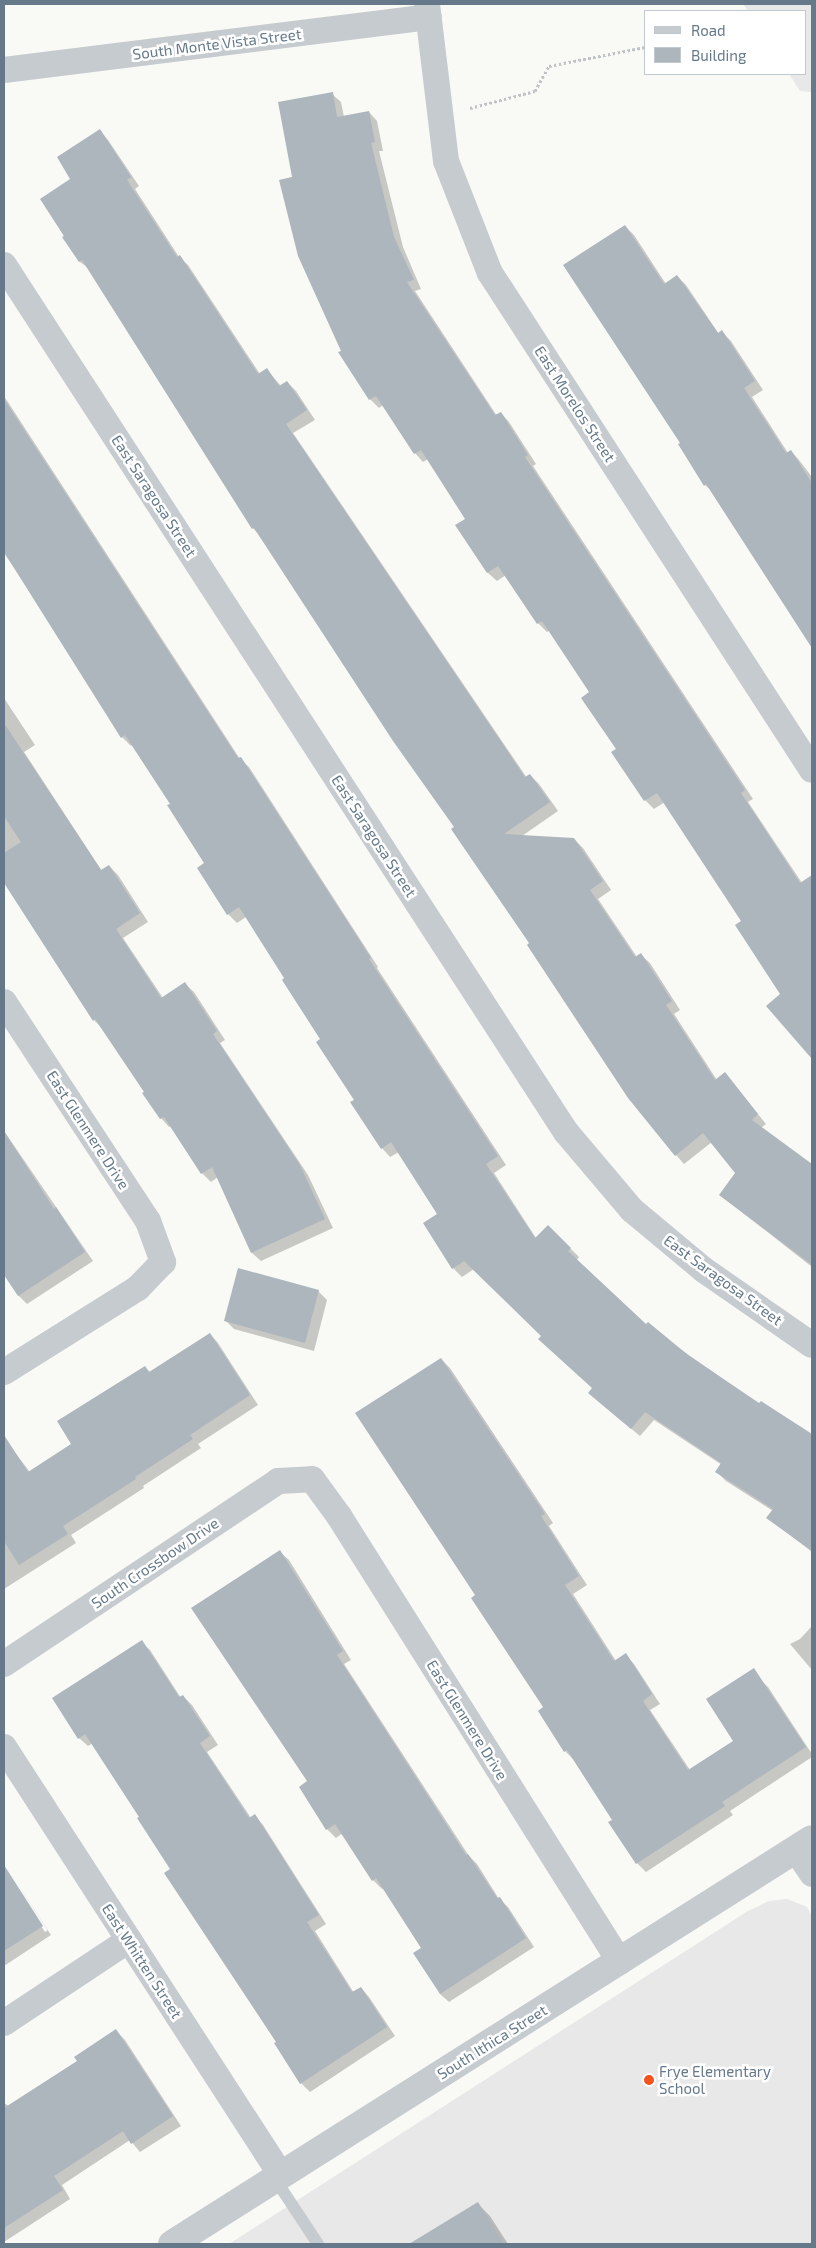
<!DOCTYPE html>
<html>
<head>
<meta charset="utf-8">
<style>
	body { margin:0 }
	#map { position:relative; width:816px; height:2248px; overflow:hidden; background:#f9f9f6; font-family:"Exo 2",sans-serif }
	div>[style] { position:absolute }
	.built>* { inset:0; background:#e7e8e7 }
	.shadow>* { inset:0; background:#0003 }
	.building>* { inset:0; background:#acb6bc }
	.path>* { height:3px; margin-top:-1.5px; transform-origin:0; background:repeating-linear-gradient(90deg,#c0c3c5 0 2.5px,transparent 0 5px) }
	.service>* { height:12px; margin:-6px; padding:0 6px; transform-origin:6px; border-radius:6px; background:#c6cbcf }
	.minor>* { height:26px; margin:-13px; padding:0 13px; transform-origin:13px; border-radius:13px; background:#c6cbcf }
	.tertiary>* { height:28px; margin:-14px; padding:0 14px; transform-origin:14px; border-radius:14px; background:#c6cbcf }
	.dots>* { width:14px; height:14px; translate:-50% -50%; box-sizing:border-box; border:2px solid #fff; border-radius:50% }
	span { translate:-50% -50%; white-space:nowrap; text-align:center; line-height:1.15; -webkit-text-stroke:5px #fff; paint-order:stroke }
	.street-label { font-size:15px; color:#65798a }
	.poi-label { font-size:15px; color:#65798a }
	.left { translate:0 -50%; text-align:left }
	.frame { position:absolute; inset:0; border:5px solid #65798a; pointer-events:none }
	.legend { position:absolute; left:644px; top:10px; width:162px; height:65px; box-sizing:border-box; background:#fff; border:1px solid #c1c9d0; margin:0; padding:6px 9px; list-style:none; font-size:15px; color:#65798a }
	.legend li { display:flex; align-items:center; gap:10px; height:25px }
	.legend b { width:25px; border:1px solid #c1c9d0 }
</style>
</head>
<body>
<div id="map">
	<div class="built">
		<i style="clip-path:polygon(743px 4px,812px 4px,812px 92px,800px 91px,789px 74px,805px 74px,805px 11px,748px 11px)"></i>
		<i style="clip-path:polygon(787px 1899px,807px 1907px,812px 1916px,812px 2244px,229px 2244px,748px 1911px,769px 1901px)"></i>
	</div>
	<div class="shadow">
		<i style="clip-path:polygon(332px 94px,341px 102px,344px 117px,369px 112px,377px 121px,383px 151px,379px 151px,403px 247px,421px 289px,415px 291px,497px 416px,501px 413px,509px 422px,536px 464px,533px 466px,753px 799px,748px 802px,802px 883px,812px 892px,812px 1056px,805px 1049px,782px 994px,743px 921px,665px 802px,654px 809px,645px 800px,613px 752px,618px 749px,591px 693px,550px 630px,547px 632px,538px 623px,506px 575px,497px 581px,488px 573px,457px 526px,467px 519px,428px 459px,423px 462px,415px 453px,383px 405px,379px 408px,370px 399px,342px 351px,293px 178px)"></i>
		<i style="clip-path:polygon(100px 131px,108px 140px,139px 186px,135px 189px,179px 257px,188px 265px,260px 374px,267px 370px,281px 386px,287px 382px,296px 391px,315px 420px,293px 433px,527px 778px,530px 775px,539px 784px,558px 811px,522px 836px,574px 839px,583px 848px,611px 890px,598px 899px,637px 957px,641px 955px,650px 963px,680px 1010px,674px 1014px,717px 1080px,725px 1074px,766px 1124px,761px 1128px,812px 1166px,812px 1267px,720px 1195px,736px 1173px,712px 1142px,684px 1164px,676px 1155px,260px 536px,253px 528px,90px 269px,80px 262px,41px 199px,72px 179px)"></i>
		<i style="clip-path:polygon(625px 226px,634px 235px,666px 284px,677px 276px,686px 285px,719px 334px,722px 332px,731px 341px,763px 390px,752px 397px,788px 453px,791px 451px,799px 460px,812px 477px,812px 648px,713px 492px,705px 485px,679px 445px,682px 443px)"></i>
		<i style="clip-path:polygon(4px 396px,240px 759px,249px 767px,378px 967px,377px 968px,506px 1165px,494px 1173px,536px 1238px,548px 1226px,579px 1257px,576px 1261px,646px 1325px,760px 1405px,761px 1403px,812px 1435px,812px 1552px,768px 1518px,773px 1511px,726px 1481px,717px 1472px,722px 1465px,654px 1420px,640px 1436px,598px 1401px,594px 1388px,474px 1269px,462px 1277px,453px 1268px,439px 1214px,399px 1152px,390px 1157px,382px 1148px,286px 978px,246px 917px,237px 923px,228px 914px,206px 864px,171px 804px,133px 744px,131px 746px,122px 737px,55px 628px,4px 553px)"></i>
		<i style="clip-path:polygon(4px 698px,35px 745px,24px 752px,102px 871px,109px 866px,118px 875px,148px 922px,123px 938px,163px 998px,185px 984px,194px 992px,225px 1040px,220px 1043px,308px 1175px,333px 1228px,261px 1261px,252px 1253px,218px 1177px,211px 1182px,202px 1173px,171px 1126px,169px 1127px,161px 1118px,146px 1092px,103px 1029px,94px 1020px,4px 880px)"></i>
		<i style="clip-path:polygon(4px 1131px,93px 1261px,27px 1304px,18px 1295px,4px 1273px)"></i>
		<i style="clip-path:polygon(318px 1291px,327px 1300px,314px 1351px,234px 1329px,225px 1320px)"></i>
		<i style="clip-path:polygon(210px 1334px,218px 1343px,258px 1405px,198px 1444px,201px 1448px,143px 1486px,144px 1488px,71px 1535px,76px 1543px,4px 1589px,4px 1456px,13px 1450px,30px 1472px,73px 1444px,145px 1367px,151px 1373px)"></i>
		<i style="clip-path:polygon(441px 1359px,450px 1368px,553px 1523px,549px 1526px,587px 1585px,573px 1594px,616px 1661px,626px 1655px,634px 1664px,660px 1704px,650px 1710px,690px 1770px,735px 1741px,760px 1679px,768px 1687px,812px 1754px,812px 1757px,730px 1811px,733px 1815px,646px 1872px,637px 1863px,613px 1820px,574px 1760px,565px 1751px,545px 1707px,476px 1596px)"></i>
		<i style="clip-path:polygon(280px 1552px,289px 1560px,351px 1660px,344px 1664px,469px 1856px,477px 1864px,499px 1899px,508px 1907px,534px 1947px,449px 2002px,440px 1994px,423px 1948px,384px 1888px,382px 1889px,373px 1880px,343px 1833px,336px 1838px,327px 1829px,309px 1782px)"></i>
		<i style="clip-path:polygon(812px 1626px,812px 1670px,790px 1644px,800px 1639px)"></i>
		<i style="clip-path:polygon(141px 1642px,150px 1650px,181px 1698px,183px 1696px,192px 1705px,218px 1745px,207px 1752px,251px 1818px,255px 1816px,263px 1825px,326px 1924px,315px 1931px,354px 1993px,361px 1988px,369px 1997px,395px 2036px,310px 2092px,301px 2083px,141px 1817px,93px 1743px,88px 1746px,79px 1738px)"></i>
		<i style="clip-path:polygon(4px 1864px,51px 1935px,4px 1966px,4px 1869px,45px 1932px,48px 1930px)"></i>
		<i style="clip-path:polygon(116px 2031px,125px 2040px,181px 2126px,140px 2152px,130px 2140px,62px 2185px,70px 2199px,4px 2242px,4px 2103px,9px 2106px,79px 2061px)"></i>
		<i style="clip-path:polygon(477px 2203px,490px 2216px,508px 2244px,412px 2244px)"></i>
	</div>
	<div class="building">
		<i style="clip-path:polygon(333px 92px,337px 117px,369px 111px,375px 142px,371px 143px,394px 237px,414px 280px,407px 282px,495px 415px,501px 412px,528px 455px,525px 457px,745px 790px,741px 793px,800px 883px,812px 875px,812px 1059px,766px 1006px,780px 994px,735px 925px,741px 921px,657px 793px,644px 801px,611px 752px,616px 749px,581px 698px,589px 692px,542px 621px,537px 624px,498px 566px,487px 573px,455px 525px,465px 519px,421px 450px,414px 454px,376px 396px,369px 400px,338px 352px,341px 351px,298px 256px,279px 180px,292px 177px,278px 102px)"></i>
		<i style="clip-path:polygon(100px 129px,131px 177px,127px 180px,177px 257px,180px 255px,258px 374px,267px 368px,279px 386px,287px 381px,307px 410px,286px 424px,525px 777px,530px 774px,550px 802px,504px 834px,574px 838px,603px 881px,590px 890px,635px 957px,641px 953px,672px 1001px,666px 1005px,715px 1080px,725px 1072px,758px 1114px,752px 1120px,812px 1164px,812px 1265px,719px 1195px,735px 1173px,703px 1133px,675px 1156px,628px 1098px,527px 945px,529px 943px,451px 829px,454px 827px,393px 741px,254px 528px,252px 529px,82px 260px,79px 262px,62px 237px,64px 236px,40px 199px,70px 179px,57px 157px)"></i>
		<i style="clip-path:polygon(625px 225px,664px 284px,677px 275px,718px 333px,722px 330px,755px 381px,744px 388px,786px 453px,791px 450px,812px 483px,812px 648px,706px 484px,704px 486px,678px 444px,680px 443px,563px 265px)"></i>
		<i style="clip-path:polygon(4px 399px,238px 758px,241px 757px,371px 958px,369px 959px,498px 1156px,486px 1164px,535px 1238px,548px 1225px,571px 1248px,568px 1251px,646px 1324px,648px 1322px,688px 1355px,759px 1403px,761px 1401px,812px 1434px,812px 1551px,766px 1518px,773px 1509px,715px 1472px,721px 1463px,645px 1412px,631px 1429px,588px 1393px,592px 1388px,538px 1339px,541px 1336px,464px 1261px,452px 1269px,423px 1223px,437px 1214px,391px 1142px,381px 1149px,350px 1102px,354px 1100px,316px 1042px,320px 1039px,282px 980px,284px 978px,239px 907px,227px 915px,197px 868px,204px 863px,167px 805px,170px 804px,125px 735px,121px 738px,4px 552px)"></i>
		<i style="clip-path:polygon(4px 723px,101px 870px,109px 865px,140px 913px,116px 929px,161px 998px,185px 982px,217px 1031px,213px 1034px,300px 1165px,325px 1219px,251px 1253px,212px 1167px,201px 1174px,164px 1117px,160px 1119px,142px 1093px,144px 1092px,95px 1019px,93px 1021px,4px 883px,4px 853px,21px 842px,4px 816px)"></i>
		<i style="clip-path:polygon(4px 1131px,54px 1209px,56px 1207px,85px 1252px,18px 1296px,4px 1275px)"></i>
		<i style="clip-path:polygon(238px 1268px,319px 1290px,305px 1343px,224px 1321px)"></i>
		<i style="clip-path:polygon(210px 1333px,250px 1395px,190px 1435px,193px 1439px,135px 1477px,136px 1479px,63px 1526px,68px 1534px,19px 1565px,4px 1541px,4px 1435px,28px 1472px,71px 1444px,57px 1421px,145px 1366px,149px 1372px)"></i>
		<i style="clip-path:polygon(441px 1358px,545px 1514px,541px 1516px,579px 1576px,565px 1585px,614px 1661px,626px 1653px,652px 1694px,643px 1701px,688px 1770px,733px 1741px,706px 1699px,754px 1668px,806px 1747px,722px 1802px,725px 1806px,636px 1864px,608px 1822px,612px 1820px,567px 1750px,564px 1752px,538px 1711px,543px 1707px,471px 1598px,475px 1595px,355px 1413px)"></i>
		<i style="clip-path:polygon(280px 1550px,343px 1651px,337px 1655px,466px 1855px,468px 1854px,497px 1898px,500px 1897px,526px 1938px,440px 1994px,413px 1953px,421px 1948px,376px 1878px,372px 1881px,335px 1824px,326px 1830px,299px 1787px,307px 1781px,191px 1608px)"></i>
		<i style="clip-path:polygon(142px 1640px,179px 1697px,183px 1695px,210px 1736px,200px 1743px,249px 1818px,255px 1814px,319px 1915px,307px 1922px,352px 1992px,361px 1987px,387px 2027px,300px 2084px,274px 2043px,276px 2042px,164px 1873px,170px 1869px,137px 1818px,139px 1817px,85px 1734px,78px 1739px,52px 1698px)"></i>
		<i style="clip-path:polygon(4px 1865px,43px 1926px,4px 1951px)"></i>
		<i style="clip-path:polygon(116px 2029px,173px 2116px,131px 2144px,123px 2131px,54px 2176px,63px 2190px,4px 2228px,4px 2108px,77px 2061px,74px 2057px)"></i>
		<i style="clip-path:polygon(478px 2202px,504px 2244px,409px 2244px)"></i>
	</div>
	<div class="path">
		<i style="left:470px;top:108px;width:67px;rotate:-14.7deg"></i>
		<i style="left:535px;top:91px;width:29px;rotate:-61deg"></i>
		<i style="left:549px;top:66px;width:98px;rotate:-11.2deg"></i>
	</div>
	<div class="service">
		<i style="left:275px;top:2179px;width:78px;rotate:56.5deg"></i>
	</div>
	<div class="minor">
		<i style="left:427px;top:4px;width:158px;rotate:83.1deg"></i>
		<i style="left:446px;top:161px;width:120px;rotate:68.6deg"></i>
		<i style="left:490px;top:273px;width:592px;rotate:57.06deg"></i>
		<i style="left:4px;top:70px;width:428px;rotate:-7.1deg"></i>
		<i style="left:4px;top:265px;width:1033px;rotate:57.05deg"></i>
		<i style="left:566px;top:1132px;width:102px;rotate:49.8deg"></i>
		<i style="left:632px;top:1210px;width:94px;rotate:39.8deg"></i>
		<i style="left:704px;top:1270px;width:131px;rotate:34.8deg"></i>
		<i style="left:4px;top:1002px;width:262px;rotate:56.7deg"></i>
		<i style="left:148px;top:1221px;width:44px;rotate:69.9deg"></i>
		<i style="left:163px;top:1262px;width:36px;rotate:134deg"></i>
		<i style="left:138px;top:1288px;width:158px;rotate:147.9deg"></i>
		<i style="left:4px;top:1664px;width:329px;rotate:-33.7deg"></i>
		<i style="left:278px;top:1481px;width:34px;rotate:-3deg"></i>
		<i style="left:312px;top:1479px;width:46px;rotate:53.9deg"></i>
		<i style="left:339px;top:1516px;width:527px;rotate:57.79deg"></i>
		<i style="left:4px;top:1747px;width:510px;rotate:57.09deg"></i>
		<i style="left:796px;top:1850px;width:29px;rotate:56deg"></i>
		<i style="left:4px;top:2023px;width:150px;rotate:-33.6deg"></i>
	</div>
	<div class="tertiary">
		<i style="left:172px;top:2244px;width:757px;rotate:-32.33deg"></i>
	</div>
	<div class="dots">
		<i style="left:649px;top:2080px;background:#f4531b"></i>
	</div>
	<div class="street-label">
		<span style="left:217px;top:44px;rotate:-7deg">South Monte Vista Street</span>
		<span style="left:575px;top:404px;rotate:57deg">East Morelos Street</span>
		<span style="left:154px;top:496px;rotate:57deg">East Saragosa Street</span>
		<span style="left:374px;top:836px;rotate:57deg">East Saragosa Street</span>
		<span style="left:88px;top:1130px;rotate:57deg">East Glenmere Drive</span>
		<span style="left:723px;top:1280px;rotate:36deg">East Saragosa Street</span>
		<span style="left:155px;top:1563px;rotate:-34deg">South Crossbow Drive</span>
		<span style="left:467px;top:1720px;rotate:58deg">East Glenmere Drive</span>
		<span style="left:142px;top:1961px;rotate:57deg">East Whitten Street</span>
		<span style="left:492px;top:2042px;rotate:-32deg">South Ithica Street</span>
	</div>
	<div class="poi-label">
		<span class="left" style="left:659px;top:2080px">Frye Elementary<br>School</span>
	</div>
	<div class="frame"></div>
	<ul class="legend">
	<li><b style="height:6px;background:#c6cbcf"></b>Road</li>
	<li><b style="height:14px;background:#acb6bc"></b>Building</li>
	</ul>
</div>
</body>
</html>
